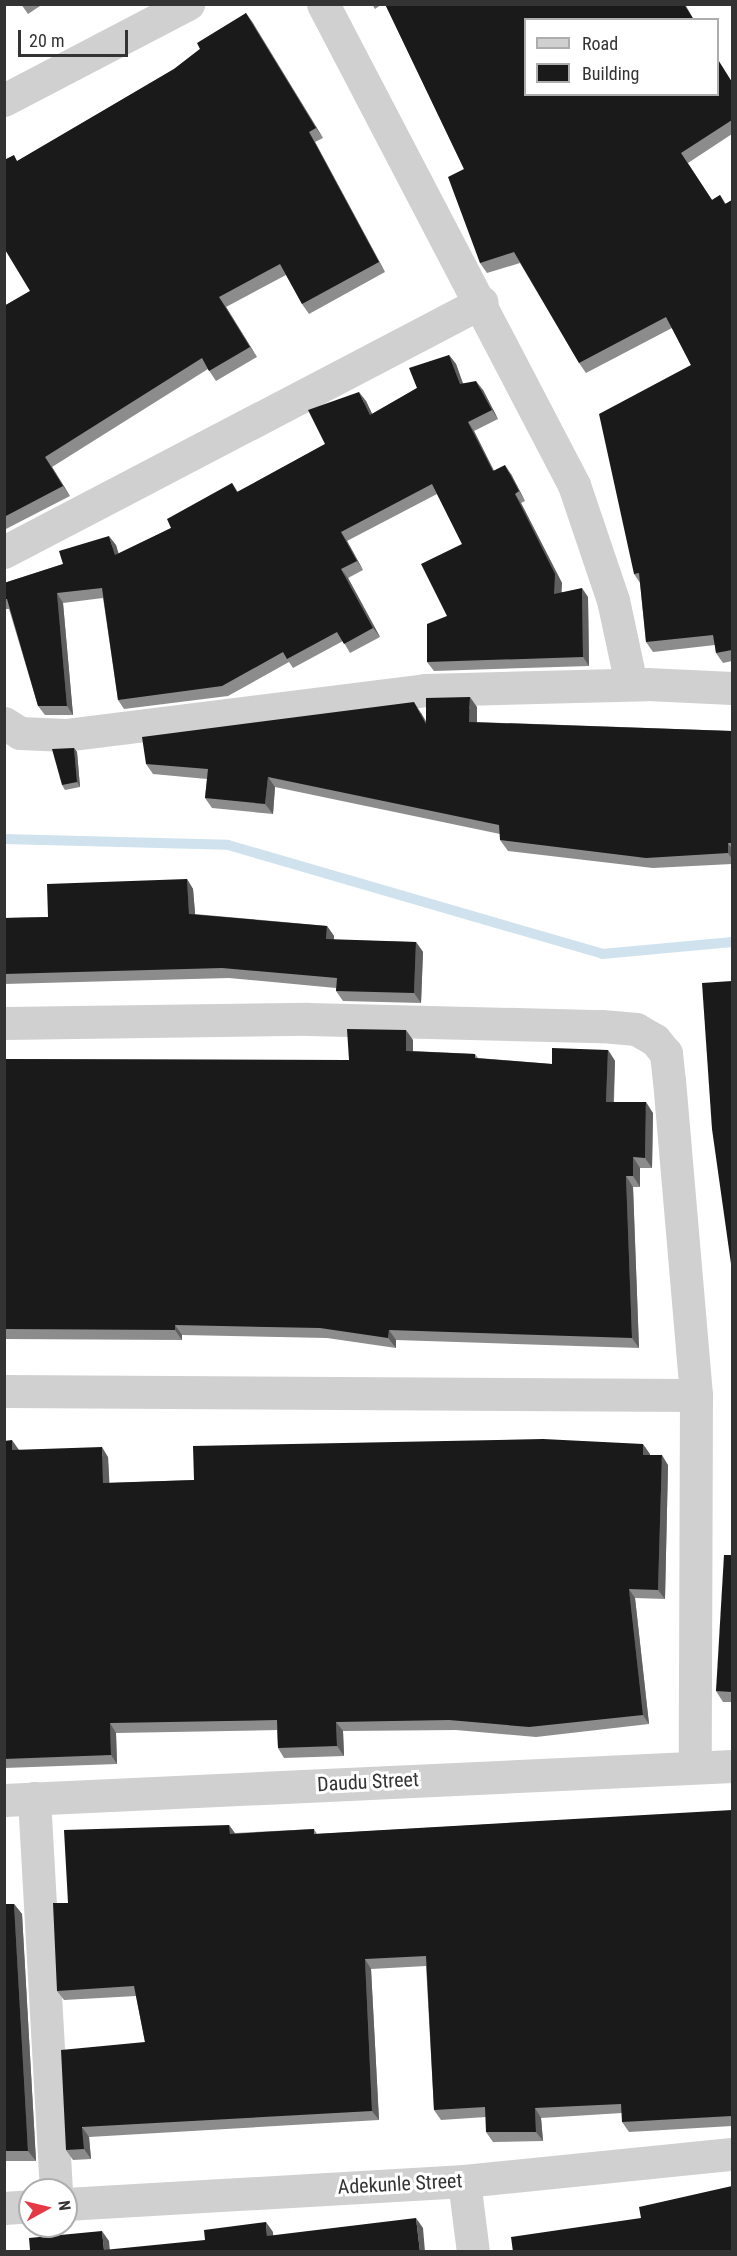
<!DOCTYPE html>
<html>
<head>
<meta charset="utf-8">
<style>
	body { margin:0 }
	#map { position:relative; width:737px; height:2256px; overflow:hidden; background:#fff; font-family:"Roboto Condensed",sans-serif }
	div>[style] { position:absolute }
	.stream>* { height:10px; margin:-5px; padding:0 5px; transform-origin:5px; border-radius:5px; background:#cfe2ee }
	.minor>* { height:33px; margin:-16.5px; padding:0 16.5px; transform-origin:16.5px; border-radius:16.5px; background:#d0d0d0 }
	.wall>* { inset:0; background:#8c8c8c }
	.shaded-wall>* { inset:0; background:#5f5f5f }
	.building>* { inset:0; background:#1a1a1a }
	span { translate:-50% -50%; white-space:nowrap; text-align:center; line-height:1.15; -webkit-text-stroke:6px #fff; paint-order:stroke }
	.street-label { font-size:20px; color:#333 }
	.frame { position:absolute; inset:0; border:6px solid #333; pointer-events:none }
	.legend { position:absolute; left:524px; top:18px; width:195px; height:78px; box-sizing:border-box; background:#fff; border:2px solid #adadad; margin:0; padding:8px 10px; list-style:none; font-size:18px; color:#333 }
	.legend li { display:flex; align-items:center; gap:12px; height:30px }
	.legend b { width:30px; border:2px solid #adadad }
	.north { position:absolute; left:18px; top:2178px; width:60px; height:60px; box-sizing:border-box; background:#fff; border:2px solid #adadad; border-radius:50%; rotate:82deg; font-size:16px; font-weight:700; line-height:24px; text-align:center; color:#333 }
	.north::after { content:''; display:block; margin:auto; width:21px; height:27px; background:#e63946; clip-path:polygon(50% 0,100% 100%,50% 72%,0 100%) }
	.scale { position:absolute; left:18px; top:30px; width:110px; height:27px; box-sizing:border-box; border:3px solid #333; border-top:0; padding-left:8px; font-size:18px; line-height:21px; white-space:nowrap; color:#333; -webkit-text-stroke:4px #fff; paint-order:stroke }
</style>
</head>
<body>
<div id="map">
	<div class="stream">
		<i style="left:4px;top:839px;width:224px;rotate:1.5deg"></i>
		<i style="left:228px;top:845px;width:390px;rotate:16.2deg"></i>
		<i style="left:602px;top:954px;width:131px;rotate:-5.3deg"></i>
	</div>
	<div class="minor">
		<i style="left:323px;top:4px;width:543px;rotate:62.44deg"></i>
		<i style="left:574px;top:485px;width:121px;rotate:71.3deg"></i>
		<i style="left:613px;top:600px;width:86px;rotate:77.9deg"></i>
		<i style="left:4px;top:100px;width:208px;rotate:-27.6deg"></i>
		<i style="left:4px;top:552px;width:539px;rotate:-27.61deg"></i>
		<i style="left:4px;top:723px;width:19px;rotate:32deg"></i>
		<i style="left:20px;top:733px;width:45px;rotate:2.5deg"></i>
		<i style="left:65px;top:735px;width:363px;rotate:-7.1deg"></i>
		<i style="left:425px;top:690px;width:222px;rotate:-1.5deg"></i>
		<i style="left:647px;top:684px;width:85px;rotate:2.7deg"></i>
		<i style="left:4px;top:1023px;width:304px;rotate:-0.8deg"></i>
		<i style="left:308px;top:1019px;width:294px;rotate:1.4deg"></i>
		<i style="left:602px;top:1026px;width:34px;rotate:5deg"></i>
		<i style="left:636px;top:1029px;width:22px;rotate:30deg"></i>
		<i style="left:655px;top:1040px;width:17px;rotate:50deg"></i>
		<i style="left:666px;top:1053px;width:27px;rotate:84deg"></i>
		<i style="left:669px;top:1080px;width:316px;rotate:85.1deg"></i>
		<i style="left:696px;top:1395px;width:372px;rotate:90.2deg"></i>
		<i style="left:4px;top:1391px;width:692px;rotate:0.33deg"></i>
		<i style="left:34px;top:1798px;width:393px;rotate:86.8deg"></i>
		<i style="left:4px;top:1800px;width:729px;rotate:-2.67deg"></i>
		<i style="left:464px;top:2181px;width:72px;rotate:82.8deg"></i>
		<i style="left:66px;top:2204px;width:399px;rotate:-3.3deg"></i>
		<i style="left:464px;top:2181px;width:269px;rotate:-5.8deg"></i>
		<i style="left:4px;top:2208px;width:26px;rotate:-4deg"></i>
	</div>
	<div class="wall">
		<i style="clip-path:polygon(21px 4px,43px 4px,28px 14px)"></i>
		<i style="clip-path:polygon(372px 4px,382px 4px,375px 9px)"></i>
		<i style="clip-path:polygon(385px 4px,685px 4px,694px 20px,525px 20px,732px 81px,732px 134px,688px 163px,712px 200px,720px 195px,726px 204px,732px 200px,732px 661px,723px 663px,716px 653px,715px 645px,653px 652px,646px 642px,640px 583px,634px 574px,691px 365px,672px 328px,586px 373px,579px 363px,520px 263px,487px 273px,480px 263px,464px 169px)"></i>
		<i style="clip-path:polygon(246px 13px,323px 138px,315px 142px,385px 272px,309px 314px,302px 304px,286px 275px,226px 307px,257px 357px,216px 381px,208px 369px,52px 467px,70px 496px,4px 530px,4px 306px,30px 291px,18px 161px,174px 69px)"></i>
		<i style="clip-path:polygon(449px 355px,456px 364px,463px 383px,483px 390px,498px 419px,474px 431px,494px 471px,511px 474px,525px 501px,521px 503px,562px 583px,561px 592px,588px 597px,589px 666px,434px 671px,427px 662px,447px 616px,462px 544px,437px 494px,347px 541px,363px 570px,348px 578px,380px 637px,350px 653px,343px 641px,293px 668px,289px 662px,228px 696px,124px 709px,118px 700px,103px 598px,63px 603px,73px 715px,45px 715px,38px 706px,9px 609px,4px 609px,4px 583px,63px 564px,116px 545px,118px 554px,171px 528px,232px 483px,238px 492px,325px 444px,366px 401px,372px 414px,417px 388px)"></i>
		<i style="clip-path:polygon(477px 707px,477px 722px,732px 731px,732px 726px,732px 864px,653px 868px,508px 851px,500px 840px,500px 834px,275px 787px,273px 814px,212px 808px,205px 798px,207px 779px,153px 774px,146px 764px,421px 713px,426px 721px)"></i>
		<i style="clip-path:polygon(74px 748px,77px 752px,80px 787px,65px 790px,62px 785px)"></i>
		<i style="clip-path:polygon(187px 879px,193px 889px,195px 914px,327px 926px,334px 936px,334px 940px,416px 942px,423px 952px,421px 1003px,343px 1001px,336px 991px,336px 988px,229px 978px,4px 984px,4px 918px,48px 917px)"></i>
		<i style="clip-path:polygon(413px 1040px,413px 1051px,475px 1054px,478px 1058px,552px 1064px,608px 1050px,615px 1061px,614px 1102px,653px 1113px,652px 1168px,640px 1168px,640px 1187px,633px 1187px,639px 1348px,396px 1340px,396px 1348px,327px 1338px,182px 1335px,182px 1340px,4px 1339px,4px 1059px,349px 1060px)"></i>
		<i style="clip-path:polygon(4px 1441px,19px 1450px,108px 1457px,109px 1483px,194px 1480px,650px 1454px,650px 1455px,668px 1465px,665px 1599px,635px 1598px,649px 1724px,536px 1737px,456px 1730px,343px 1731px,344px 1756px,284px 1758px,278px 1748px,277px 1730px,116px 1733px,117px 1764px,4px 1768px)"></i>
		<i style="clip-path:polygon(732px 1555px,732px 1702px,723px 1702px,716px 1691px)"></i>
		<i style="clip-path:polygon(732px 1811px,732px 2126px,629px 2132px,622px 2122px,622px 2113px,541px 2118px,543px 2141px,493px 2142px,486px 2132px,486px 2117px,441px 2120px,434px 2110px,426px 1966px,371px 1969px,379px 2120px,89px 2137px,91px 2159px,73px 2160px,66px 2150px,145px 2042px,136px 1996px,64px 2000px,57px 1991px,68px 1903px,229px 1825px,235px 1833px,314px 1829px,317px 1834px)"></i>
		<i style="clip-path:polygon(4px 1904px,14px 1904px,22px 1914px,36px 2161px,4px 2161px)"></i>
	</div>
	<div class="shaded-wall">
		<i style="clip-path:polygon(246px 13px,253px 23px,323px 138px,316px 128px)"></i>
		<i style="clip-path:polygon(309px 132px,315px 142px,385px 272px,379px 262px)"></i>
		<i style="clip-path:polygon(219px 297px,226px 307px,257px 357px,250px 347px)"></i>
		<i style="clip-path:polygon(449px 355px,456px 364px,466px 393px,460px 384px)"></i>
		<i style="clip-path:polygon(476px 381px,483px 390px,498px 419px,492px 410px)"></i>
		<i style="clip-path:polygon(359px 392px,366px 401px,377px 424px,370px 415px)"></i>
		<i style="clip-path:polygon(468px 422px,474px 431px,499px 481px,493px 471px)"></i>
		<i style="clip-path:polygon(45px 457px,52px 467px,70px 496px,63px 486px)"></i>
		<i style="clip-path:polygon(505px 465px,511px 474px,525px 501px,519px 491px)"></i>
		<i style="clip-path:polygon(515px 494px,521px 503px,562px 583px,561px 603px,554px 594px)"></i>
		<i style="clip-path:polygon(341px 532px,347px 541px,363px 570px,357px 561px)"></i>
		<i style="clip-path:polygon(109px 536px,116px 545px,122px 564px,115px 555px)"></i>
		<i style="clip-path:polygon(341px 569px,348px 578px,380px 637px,373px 628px)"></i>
		<i style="clip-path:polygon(582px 588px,588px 597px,589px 666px,583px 657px)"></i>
		<i style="clip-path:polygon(57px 593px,63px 603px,73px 715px,67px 706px)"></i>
		<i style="clip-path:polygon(470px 697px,477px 707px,477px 732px,469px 722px)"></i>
		<i style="clip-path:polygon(414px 702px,421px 713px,433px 735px,426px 724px)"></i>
		<i style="clip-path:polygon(74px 748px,77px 752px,80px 787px,77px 782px)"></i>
		<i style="clip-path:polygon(268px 777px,275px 787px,273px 814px,265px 804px)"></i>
		<i style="clip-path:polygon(728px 843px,732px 849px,732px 859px,728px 853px)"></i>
		<i style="clip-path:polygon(187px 879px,193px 889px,196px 924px,189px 914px)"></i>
		<i style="clip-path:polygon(327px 926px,334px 936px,333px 949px,326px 939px)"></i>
		<i style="clip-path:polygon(416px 942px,423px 952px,421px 1003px,414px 993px)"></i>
		<i style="clip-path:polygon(406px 1030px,413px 1040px,413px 1061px,406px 1051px)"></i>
		<i style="clip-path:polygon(608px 1050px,615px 1061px,613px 1112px,606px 1102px)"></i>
		<i style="clip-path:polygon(646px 1102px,653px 1113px,652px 1168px,645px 1158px)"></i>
		<i style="clip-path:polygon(633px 1157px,640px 1168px,640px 1187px,633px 1176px)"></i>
		<i style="clip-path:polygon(626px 1176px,633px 1187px,639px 1348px,632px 1338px)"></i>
		<i style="clip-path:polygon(175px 1325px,182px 1335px,182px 1340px,175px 1330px)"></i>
		<i style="clip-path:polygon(389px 1330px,396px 1340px,396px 1348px,388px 1338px)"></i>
		<i style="clip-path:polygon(12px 1440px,19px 1450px,12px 1450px)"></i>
		<i style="clip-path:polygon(643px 1444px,650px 1454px,650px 1464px,643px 1455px)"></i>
		<i style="clip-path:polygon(102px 1447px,108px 1457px,110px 1493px,103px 1483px)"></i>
		<i style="clip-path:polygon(662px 1455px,668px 1465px,665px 1599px,658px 1590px)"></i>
		<i style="clip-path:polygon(629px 1589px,635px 1598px,649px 1724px,643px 1715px)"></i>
		<i style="clip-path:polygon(336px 1722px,343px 1731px,344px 1756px,337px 1746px)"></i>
		<i style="clip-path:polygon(110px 1723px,116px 1733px,117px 1764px,111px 1755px)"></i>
		<i style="clip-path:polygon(229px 1825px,236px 1835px,230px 1834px)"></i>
		<i style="clip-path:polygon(14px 1904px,22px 1914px,36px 2161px,28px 2151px)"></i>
		<i style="clip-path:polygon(365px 1959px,371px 1969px,379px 2120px,372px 2111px)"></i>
		<i style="clip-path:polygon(535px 2108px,541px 2118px,543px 2141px,536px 2132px)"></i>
		<i style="clip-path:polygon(82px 2127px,89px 2137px,91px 2159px,84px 2149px)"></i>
		<i style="clip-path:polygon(416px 2218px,423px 2228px,425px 2252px,420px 2252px)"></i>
		<i style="clip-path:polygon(266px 2222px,273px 2232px,274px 2246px,267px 2236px)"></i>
		<i style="clip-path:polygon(102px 2231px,109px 2241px,110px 2252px,104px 2250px)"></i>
	</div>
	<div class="building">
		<i style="clip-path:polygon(385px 4px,684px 4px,694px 20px,525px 20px,525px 94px,717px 94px,717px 58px,732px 82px,732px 120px,681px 153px,712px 200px,720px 195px,725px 204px,732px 200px,732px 650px,716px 653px,713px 635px,646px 642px,639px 573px,634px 574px,599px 414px,691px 365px,666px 317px,579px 363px,514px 252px,480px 263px,448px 177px,464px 169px)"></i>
		<i style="clip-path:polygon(246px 13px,316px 128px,309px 132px,379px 262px,302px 304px,280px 264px,219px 297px,250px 347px,209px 371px,202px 358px,45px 457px,63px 486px,4px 517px,4px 306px,30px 291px,4px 248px,4px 160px,14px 155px,17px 161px,174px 69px,200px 49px,197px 43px)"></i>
		<i style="clip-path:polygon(449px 355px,460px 384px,476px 381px,492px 410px,468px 422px,493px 471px,505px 465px,519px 491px,515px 494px,555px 574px,554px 594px,582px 588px,583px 657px,427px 662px,427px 624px,447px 616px,421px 564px,462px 544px,432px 484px,341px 532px,357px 561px,341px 569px,373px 628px,344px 644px,337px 632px,287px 659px,283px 652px,222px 686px,118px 700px,102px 588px,57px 593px,67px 706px,38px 706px,7px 599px,4px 599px,4px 583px,63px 564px,59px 551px,109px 536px,115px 555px,171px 528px,167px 519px,232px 483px,237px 492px,325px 444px,308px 410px,359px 392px,370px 415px,417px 388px,409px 368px)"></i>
		<i style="clip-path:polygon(470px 697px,469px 722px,732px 731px,732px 726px,732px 843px,728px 843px,728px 853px,646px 858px,500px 840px,499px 825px,268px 777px,265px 804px,205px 798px,208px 769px,146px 764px,142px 737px,414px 702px,426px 724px,426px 698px)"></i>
		<i style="clip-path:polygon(74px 748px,77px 782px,62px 785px,52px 749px)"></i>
		<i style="clip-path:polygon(187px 879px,189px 914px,327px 926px,326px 939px,416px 942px,414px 993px,336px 991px,337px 978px,222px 968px,4px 974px,4px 918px,48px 917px,47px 884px)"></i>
		<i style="clip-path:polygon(732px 981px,732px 1271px,712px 1129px,702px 983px)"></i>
		<i style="clip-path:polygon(347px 1029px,406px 1030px,406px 1051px,475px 1054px,475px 1058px,552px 1064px,552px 1048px,608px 1050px,606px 1102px,646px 1102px,645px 1158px,633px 1157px,633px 1176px,626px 1176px,632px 1338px,389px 1330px,388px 1338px,320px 1328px,175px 1325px,175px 1330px,4px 1329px,4px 1059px,349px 1060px)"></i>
		<i style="clip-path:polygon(543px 1439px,643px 1444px,643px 1455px,662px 1455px,658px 1590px,629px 1589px,643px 1715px,529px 1727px,449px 1720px,336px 1722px,337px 1746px,278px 1748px,277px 1720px,110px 1723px,111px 1755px,4px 1759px,4px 1441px,12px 1440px,12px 1450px,102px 1447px,103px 1483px,194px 1480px,193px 1446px)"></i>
		<i style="clip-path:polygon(724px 1555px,732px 1555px,732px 1692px,716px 1691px)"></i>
		<i style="clip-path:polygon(732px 1810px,732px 2116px,622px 2122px,621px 2104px,535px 2108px,536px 2132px,486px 2132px,485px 2107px,434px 2110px,426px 1956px,365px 1959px,372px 2111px,82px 2127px,84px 2149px,66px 2150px,61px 2050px,145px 2042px,134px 1986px,57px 1991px,53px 1903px,68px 1903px,64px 1830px,229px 1825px,230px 1834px,314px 1829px,314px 1834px)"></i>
		<i style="clip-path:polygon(4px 1904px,14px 1904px,28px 2151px,4px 2151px)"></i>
		<i style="clip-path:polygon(732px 2186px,732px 2252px,513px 2252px,511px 2237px,641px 2218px,639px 2207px)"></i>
		<i style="clip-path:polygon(416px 2218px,420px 2252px,15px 2252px,30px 2250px,29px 2238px,102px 2231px,104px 2250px,205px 2240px,204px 2230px,266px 2222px,267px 2236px)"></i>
	</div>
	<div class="street-label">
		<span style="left:368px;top:1782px;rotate:-3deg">Daudu Street</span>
		<span style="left:400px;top:2184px;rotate:-3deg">Adekunle Street</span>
	</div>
	<div class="frame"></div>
	<ul class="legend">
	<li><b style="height:8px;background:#d0d0d0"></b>Road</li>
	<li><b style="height:16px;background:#1a1a1a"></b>Building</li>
	</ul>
	<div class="north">N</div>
	<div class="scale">20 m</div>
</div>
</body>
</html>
